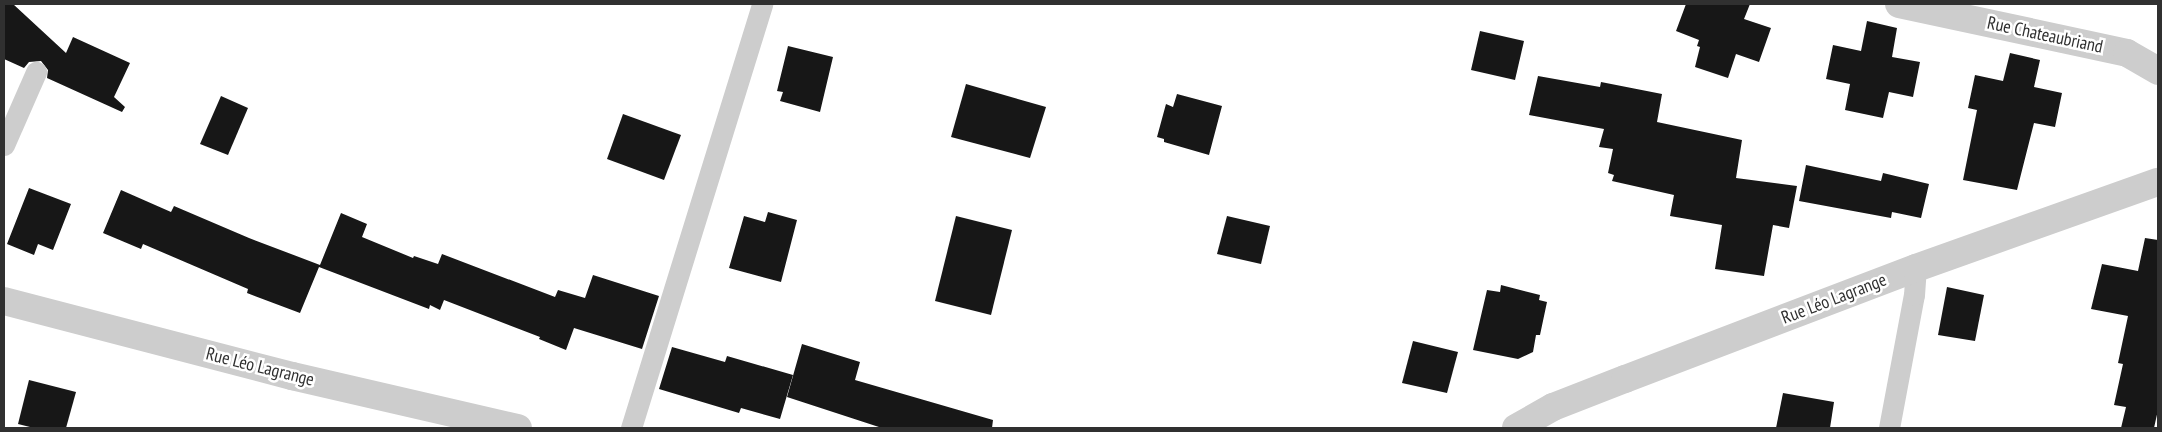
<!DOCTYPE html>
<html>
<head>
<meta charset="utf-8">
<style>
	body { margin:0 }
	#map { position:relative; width:2162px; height:432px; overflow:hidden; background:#fff; font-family:"PT Sans Narrow",sans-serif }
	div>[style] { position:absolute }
	.building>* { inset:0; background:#171717 }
	.lane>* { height:21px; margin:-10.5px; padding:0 10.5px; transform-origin:10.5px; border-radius:10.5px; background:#cdcdcd }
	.street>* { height:28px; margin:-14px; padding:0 14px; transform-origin:14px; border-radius:14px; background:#cdcdcd }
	span { translate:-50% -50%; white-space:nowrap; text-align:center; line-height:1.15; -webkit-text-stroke:5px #fff; paint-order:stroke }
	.street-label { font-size:18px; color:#303030 }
	.frame { position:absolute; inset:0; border:5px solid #303030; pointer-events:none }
</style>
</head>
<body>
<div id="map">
	<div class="building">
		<i style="clip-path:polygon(4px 4px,13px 4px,66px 53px,73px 37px,130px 63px,114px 97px,125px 107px,122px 112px,47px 78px,48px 70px,41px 61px,29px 62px,24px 68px,4px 59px)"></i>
		<i style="clip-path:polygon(1686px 4px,1750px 4px,1744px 19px,1771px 28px,1759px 62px,1736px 54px,1728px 78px,1695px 67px,1700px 47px,1697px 46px,1699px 40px,1676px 31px)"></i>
		<i style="clip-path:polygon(1867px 21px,1897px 28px,1892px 57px,1920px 62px,1913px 97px,1889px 92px,1883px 118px,1845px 110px,1850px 84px,1826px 79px,1833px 45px,1861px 51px)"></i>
		<i style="clip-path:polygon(1480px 31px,1524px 41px,1515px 80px,1471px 70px)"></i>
		<i style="clip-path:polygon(788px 46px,833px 57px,820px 112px,780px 101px,783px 92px,777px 91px)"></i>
		<i style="clip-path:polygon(2010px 53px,2040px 60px,2034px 87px,2062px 93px,2055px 127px,2034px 123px,2017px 190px,1963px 180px,1977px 110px,1968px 108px,1975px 75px,2003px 81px)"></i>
		<i style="clip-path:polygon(1538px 76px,1600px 87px,1601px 82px,1662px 94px,1657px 122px,1742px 140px,1736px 178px,1797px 186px,1789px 228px,1773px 225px,1764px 276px,1715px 269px,1722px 225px,1670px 216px,1674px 195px,1612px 181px,1614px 175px,1608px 173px,1613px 149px,1599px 147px,1604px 129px,1529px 115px)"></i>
		<i style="clip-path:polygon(966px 84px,1046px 107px,1030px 158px,951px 137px)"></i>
		<i style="clip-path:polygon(1177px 94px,1222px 106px,1209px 155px,1164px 142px,1164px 139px,1157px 137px,1166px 104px,1173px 107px)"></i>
		<i style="clip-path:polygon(221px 96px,248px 108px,228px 155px,200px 144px)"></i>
		<i style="clip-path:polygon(623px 114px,681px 135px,664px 180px,607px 159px)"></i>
		<i style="clip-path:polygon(1806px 165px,1881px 181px,1883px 173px,1929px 184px,1921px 218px,1892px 212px,1891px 218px,1799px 201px)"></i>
		<i style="clip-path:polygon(29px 188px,71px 204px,53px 250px,38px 244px,34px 255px,7px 244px)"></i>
		<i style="clip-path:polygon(121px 190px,171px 212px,174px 206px,249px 238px,320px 265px,341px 213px,367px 224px,362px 237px,413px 258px,414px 256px,438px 264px,442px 254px,555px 297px,558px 290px,585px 298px,593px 275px,659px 296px,642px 349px,574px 328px,566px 350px,539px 339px,540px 337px,444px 300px,440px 310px,430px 305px,429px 309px,319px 267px,300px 313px,247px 293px,248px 289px,143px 244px,141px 249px,103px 233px)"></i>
		<i style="clip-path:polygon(768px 212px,797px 220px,781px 282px,729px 268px,744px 216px,765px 222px)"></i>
		<i style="clip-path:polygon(956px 216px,1012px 230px,991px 315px,935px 301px)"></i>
		<i style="clip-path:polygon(1227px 216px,1270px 226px,1261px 264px,1217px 254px)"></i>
		<i style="clip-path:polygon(2145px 238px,2158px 240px,2158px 410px,2154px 428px,2121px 428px,2126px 407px,2114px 405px,2123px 364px,2118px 363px,2128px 316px,2091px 309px,2102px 264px,2138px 271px)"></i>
		<i style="clip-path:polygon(1501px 285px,1540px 295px,1539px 300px,1547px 302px,1540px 335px,1536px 335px,1533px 352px,1518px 359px,1473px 350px,1487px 290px,1500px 292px)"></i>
		<i style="clip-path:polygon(1947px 287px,1984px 295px,1975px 341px,1938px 335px)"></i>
		<i style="clip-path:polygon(1413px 341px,1458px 352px,1447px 393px,1402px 383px)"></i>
		<i style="clip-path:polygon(802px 344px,860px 362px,855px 380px,993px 420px,992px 428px,882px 428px,787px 397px)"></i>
		<i style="clip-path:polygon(672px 347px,725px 362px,727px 356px,793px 375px,780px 419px,741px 408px,739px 413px,659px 389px)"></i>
		<i style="clip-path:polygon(29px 380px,76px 392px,66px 428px,34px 428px,18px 424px)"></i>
		<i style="clip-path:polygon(1783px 393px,1834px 402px,1830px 428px,1776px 428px)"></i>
	</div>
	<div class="lane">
		<i style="left:4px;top:145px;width:80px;rotate:-66.3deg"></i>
		<i style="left:631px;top:428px;width:444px;rotate:-72.8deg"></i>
		<i style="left:1889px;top:428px;width:135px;rotate:-79.4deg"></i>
		<i style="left:1914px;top:295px;width:27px;rotate:-86deg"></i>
	</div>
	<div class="street">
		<i style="left:1899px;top:4px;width:233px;rotate:12.1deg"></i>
		<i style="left:2127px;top:53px;width:36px;rotate:30deg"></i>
		<i style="left:4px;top:301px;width:298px;rotate:14.6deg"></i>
		<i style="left:292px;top:376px;width:232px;rotate:13deg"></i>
		<i style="left:1516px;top:428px;width:43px;rotate:-29.6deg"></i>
		<i style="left:1553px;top:407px;width:77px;rotate:-21.3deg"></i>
		<i style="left:1625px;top:379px;width:311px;rotate:-20.9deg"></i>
		<i style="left:1916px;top:268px;width:257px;rotate:-19.6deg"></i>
	</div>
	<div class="street-label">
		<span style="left:2045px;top:35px;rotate:12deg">Rue Chateaubriand</span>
		<span style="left:1834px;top:299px;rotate:-21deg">Rue Léo Lagrange</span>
		<span style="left:260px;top:367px;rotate:14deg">Rue Léo Lagrange</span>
	</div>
	<div class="frame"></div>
</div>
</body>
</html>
